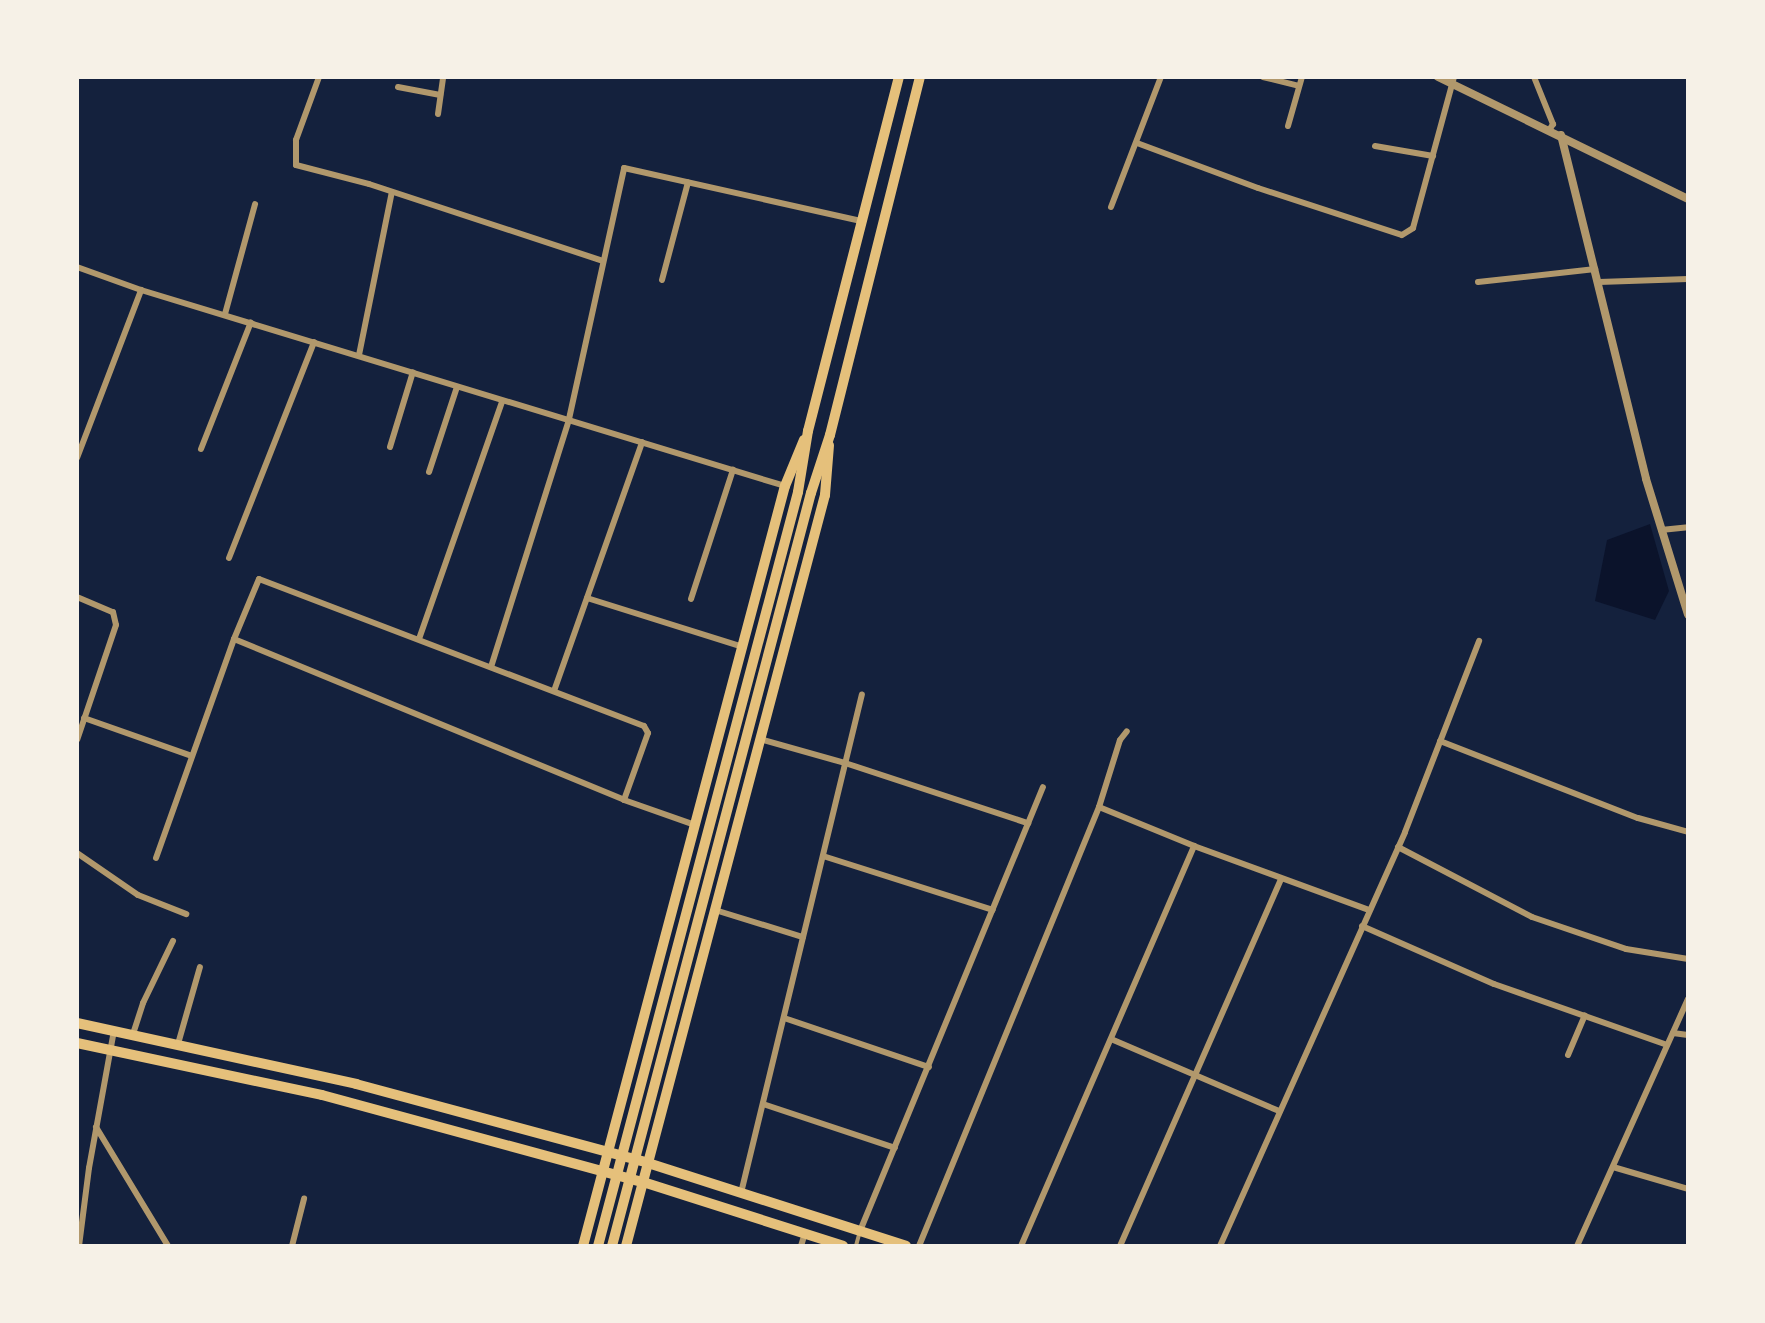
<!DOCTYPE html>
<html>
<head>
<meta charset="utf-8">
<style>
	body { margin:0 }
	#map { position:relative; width:1765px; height:1323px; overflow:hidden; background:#14213d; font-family:Rubik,sans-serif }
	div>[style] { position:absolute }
	.water>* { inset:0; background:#0b132b }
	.service>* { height:3.5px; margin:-1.75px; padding:0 1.75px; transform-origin:1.75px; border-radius:1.75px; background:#b1986c }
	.minor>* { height:6px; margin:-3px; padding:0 3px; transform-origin:3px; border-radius:3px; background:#b1986c }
	.tertiary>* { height:8px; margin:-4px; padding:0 4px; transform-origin:4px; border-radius:4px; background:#b1986c }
	.primary>* { height:10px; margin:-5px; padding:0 5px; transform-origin:5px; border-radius:5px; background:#e5c07b }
	.trunk>* { height:10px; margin:-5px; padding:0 5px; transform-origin:5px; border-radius:5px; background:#e5c07b }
	span { translate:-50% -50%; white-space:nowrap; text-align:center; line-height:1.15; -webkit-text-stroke:5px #f6f1e7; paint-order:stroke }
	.frame { position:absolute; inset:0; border:79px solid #f6f1e7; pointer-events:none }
</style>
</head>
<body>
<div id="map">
	<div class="water">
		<i style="clip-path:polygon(1650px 524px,1669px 591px,1655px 620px,1595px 601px,1607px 540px)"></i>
	</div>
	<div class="service">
		<i style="left:856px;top:1246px;width:11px;rotate:-75deg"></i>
	</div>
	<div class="minor">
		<i style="left:319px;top:77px;width:67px;rotate:110.1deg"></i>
		<i style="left:296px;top:140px;width:25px;rotate:90deg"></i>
		<i style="left:296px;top:165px;width:75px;rotate:14.6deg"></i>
		<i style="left:369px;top:184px;width:246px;rotate:18.2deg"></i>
		<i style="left:1263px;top:77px;width:37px;rotate:14deg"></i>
		<i style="left:1534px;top:77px;width:51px;rotate:68deg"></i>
		<i style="left:1553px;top:124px;width:6px;rotate:121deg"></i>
		<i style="left:398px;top:87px;width:43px;rotate:10.8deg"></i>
		<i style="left:438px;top:114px;width:37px;rotate:-82deg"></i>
		<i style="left:1288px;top:126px;width:51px;rotate:-74.1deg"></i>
		<i style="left:1137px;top:143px;width:129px;rotate:20.4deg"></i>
		<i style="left:1258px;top:188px;width:151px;rotate:18.1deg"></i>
		<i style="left:1402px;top:235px;width:13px;rotate:-32deg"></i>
		<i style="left:1413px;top:228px;width:156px;rotate:-74.8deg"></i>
		<i style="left:1375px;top:146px;width:59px;rotate:9.8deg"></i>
		<i style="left:1111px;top:207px;width:139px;rotate:-69deg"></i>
		<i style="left:77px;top:267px;width:68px;rotate:19.8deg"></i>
		<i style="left:141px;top:290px;width:673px;rotate:16.93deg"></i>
		<i style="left:662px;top:280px;width:101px;rotate:-75.1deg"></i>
		<i style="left:1478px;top:282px;width:118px;rotate:-6.3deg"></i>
		<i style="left:1599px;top:282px;width:89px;rotate:-1.9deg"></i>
		<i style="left:225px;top:314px;width:114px;rotate:-74.7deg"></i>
		<i style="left:359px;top:355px;width:166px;rotate:-78.6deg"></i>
		<i style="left:390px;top:447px;width:78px;rotate:-73deg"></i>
		<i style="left:201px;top:449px;width:136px;rotate:-68.5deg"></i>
		<i style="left:77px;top:458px;width:180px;rotate:-69.1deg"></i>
		<i style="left:429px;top:472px;width:89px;rotate:-71.8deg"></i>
		<i style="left:1661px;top:530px;width:27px;rotate:-6deg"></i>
		<i style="left:229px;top:558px;width:232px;rotate:-68.5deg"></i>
		<i style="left:77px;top:597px;width:39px;rotate:23deg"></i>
		<i style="left:113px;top:612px;width:13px;rotate:77deg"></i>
		<i style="left:116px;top:625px;width:121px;rotate:108.7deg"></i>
		<i style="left:587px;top:598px;width:164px;rotate:17.4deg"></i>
		<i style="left:691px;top:599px;width:136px;rotate:-72deg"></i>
		<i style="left:234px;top:639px;width:422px;rotate:22.4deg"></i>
		<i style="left:624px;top:800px;width:75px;rotate:19.4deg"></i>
		<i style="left:419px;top:639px;width:251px;rotate:-70.7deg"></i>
		<i style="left:491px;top:667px;width:260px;rotate:-72.5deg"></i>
		<i style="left:569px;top:419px;width:257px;rotate:-77.6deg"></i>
		<i style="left:624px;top:168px;width:244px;rotate:12.6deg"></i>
		<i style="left:554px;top:691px;width:264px;rotate:-70.5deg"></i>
		<i style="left:84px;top:718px;width:114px;rotate:19.4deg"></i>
		<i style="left:760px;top:739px;width:88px;rotate:15.8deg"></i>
		<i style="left:845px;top:763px;width:193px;rotate:18.2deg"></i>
		<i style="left:1440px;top:741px;width:212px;rotate:21.3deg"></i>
		<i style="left:1638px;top:818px;width:52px;rotate:15.6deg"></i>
		<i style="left:1099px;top:807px;width:103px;rotate:22.3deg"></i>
		<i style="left:1194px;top:846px;width:186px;rotate:20.1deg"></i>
		<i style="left:1398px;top:847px;width:151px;rotate:27.6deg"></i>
		<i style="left:1532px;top:917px;width:99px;rotate:18.8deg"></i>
		<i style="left:1626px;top:949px;width:63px;rotate:9.2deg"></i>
		<i style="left:77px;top:853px;width:74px;rotate:34.5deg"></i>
		<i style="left:138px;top:895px;width:52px;rotate:21.6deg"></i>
		<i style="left:823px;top:856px;width:178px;rotate:17.6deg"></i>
		<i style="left:156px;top:858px;width:232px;rotate:-70.4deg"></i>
		<i style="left:234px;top:639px;width:65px;rotate:-67.4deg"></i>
		<i style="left:259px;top:579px;width:412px;rotate:20.9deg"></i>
		<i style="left:644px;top:726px;width:8px;rotate:60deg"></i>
		<i style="left:648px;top:733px;width:71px;rotate:109.7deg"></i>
		<i style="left:715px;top:910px;width:92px;rotate:17.1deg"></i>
		<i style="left:1362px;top:926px;width:144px;rotate:23.7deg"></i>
		<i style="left:1494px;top:984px;width:183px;rotate:19.4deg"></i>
		<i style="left:784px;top:1018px;width:153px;rotate:18.7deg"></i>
		<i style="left:1673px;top:1033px;width:15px;rotate:8deg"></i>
		<i style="left:133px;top:1034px;width:33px;rotate:-72deg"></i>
		<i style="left:143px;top:1003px;width:69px;rotate:-64.2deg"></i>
		<i style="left:1111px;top:1039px;width:183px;rotate:23.2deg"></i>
		<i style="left:178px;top:1044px;width:80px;rotate:-74.1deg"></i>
		<i style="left:1568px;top:1055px;width:43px;rotate:-67deg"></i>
		<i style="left:763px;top:1104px;width:139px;rotate:18.4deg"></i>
		<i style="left:96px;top:1127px;width:139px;rotate:58.8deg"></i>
		<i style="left:1613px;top:1167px;width:78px;rotate:16.3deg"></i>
		<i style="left:741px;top:1193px;width:513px;rotate:-76.37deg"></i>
		<i style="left:860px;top:1231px;width:480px;rotate:-67.6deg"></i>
		<i style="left:79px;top:1246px;width:79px;rotate:-82.7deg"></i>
		<i style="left:89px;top:1168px;width:140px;rotate:-79.7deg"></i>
		<i style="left:292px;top:1246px;width:49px;rotate:-75.7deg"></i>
		<i style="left:801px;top:1246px;width:14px;rotate:-73deg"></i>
		<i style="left:919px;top:1246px;width:474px;rotate:-67.7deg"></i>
		<i style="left:1099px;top:807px;width:70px;rotate:-72.6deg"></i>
		<i style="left:1120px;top:740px;width:11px;rotate:-52deg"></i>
		<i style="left:1021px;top:1246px;width:436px;rotate:-66.6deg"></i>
		<i style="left:1120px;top:1246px;width:401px;rotate:-66.3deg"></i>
		<i style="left:1220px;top:1246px;width:453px;rotate:-65.9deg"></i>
		<i style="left:1405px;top:832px;width:205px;rotate:-68.8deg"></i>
		<i style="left:1577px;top:1246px;width:271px;rotate:-65.8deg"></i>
	</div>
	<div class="tertiary">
		<i style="left:1438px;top:77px;width:278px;rotate:26deg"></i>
		<i style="left:1561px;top:135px;width:354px;rotate:76.1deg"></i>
		<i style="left:1646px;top:479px;width:142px;rotate:72.8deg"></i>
	</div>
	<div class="primary">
		<i style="left:77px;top:1023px;width:286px;rotate:12.3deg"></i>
		<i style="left:356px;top:1084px;width:302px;rotate:15.1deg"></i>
		<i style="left:648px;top:1163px;width:271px;rotate:17.8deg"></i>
		<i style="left:77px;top:1043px;width:250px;rotate:12deg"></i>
		<i style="left:322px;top:1095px;width:333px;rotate:15.2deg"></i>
		<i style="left:643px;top:1182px;width:210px;rotate:17.7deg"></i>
		<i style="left:583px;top:1246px;width:786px;rotate:-75.12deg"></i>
		<i style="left:785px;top:486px;width:50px;rotate:-67.6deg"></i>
		<i style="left:626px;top:1246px;width:777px;rotate:-75.16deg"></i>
		<i style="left:825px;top:495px;width:50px;rotate:-85.4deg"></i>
	</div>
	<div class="trunk">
		<i style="left:598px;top:1246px;width:780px;rotate:-75.14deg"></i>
		<i style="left:798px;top:492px;width:62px;rotate:-80.7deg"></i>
		<i style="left:808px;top:431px;width:366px;rotate:-75.6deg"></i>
		<i style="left:612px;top:1246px;width:779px;rotate:-75.2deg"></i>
		<i style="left:811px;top:493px;width:61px;rotate:-71.9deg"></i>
		<i style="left:830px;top:435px;width:369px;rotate:-75.9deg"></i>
	</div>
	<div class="frame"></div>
</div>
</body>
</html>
